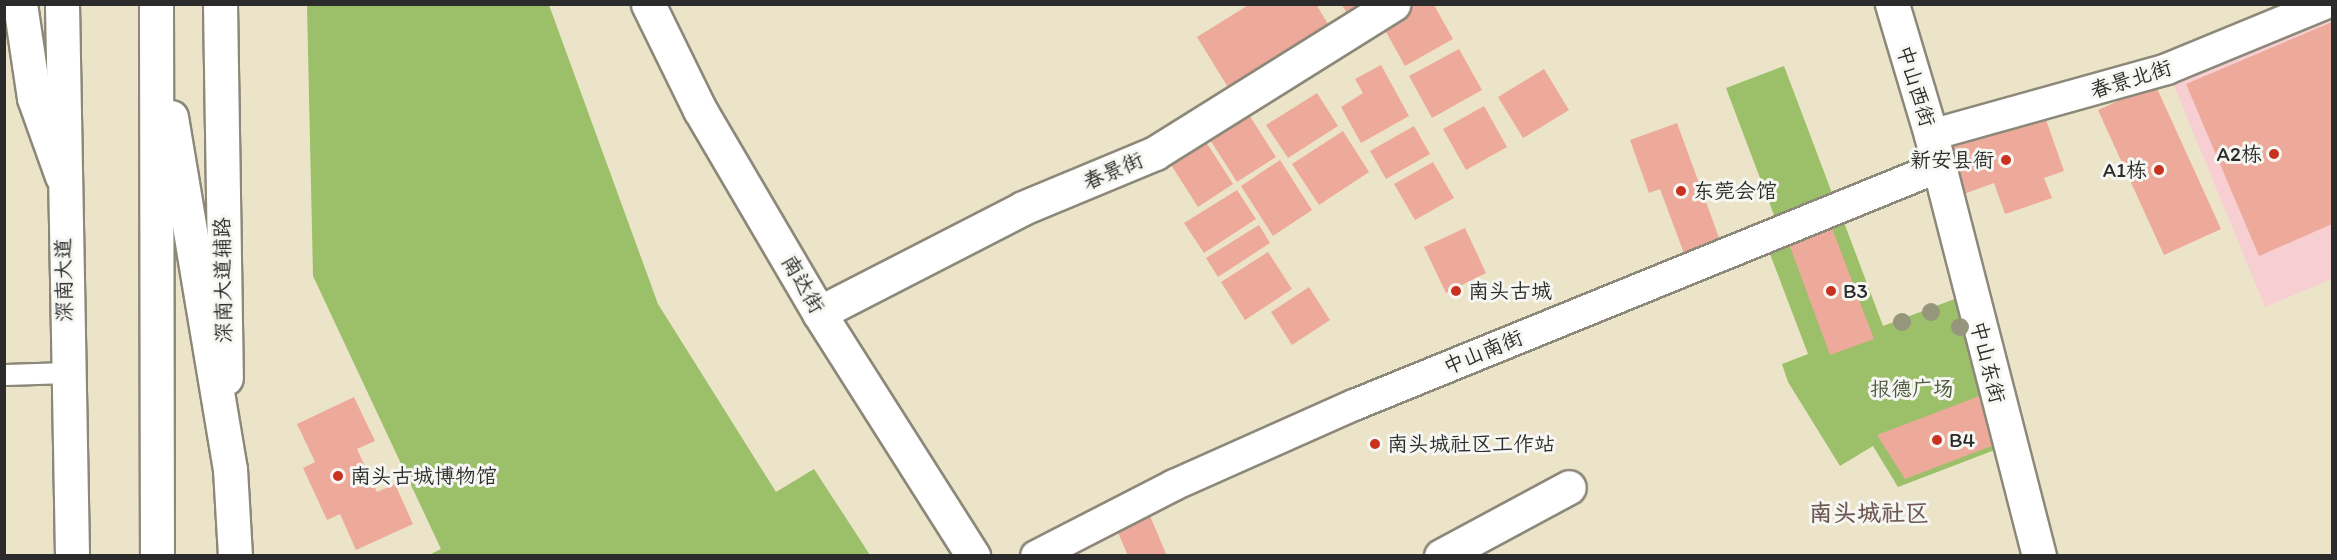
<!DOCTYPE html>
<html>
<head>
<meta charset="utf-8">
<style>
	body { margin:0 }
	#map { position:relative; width:2337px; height:560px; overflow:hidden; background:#ece4c8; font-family:Itim,"LXGW WenKai TC",sans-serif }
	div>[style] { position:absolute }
	.built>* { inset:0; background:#f7cfd2 }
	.green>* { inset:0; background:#9cbf69 }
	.building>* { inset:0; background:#edaa9a }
	.roads { filter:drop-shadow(2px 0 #8c887a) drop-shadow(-2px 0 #8c887a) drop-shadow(0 2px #8c887a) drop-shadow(0 -2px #8c887a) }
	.service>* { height:20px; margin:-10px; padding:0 10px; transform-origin:10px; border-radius:10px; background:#fff }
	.pedestrian>* { height:30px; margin:-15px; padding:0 15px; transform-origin:15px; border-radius:15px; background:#fff }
	.minor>* { height:33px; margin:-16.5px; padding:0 16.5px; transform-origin:16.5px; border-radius:16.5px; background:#fff }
	.tertiary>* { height:33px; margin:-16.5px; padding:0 16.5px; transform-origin:16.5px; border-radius:16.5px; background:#fff }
	.secondary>* { height:33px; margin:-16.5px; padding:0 16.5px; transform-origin:16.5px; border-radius:16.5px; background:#fff }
	.primary>* { height:33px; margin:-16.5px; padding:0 16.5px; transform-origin:16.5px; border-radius:16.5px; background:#fff }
	.trees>* { width:18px; height:18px; margin:-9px; border-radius:50%; background:#95967c }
	.dots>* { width:16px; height:16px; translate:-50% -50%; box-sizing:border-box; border:3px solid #f6f6f2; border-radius:50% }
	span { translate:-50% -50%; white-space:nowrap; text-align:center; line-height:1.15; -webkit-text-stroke:6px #f6f6f2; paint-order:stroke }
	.street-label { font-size:21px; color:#2b2b2b }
	.poi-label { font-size:21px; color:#2b2b2b }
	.right { translate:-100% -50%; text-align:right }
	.left { translate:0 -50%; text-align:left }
	.park-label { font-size:21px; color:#4d573e }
	.quarter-label { font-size:24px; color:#6f5752; font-weight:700 }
	.frame { position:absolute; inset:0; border:6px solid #2b2b2b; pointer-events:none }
</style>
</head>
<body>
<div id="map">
	<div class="built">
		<i style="clip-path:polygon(2332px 5px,2332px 279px,2265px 307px,2167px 69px)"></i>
	</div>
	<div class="green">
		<i style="clip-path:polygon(307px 5px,549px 5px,658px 304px,776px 492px,814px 469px,870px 555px,429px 555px,441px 549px,313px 276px)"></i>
		<i style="clip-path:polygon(1784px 66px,1835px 201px,1777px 223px,1726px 88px)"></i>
		<i style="clip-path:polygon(1842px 217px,1883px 326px,1960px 297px,2000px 448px,1898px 487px,1873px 446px,1840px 466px,1788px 382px,1782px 364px,1808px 354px,1767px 246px)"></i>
	</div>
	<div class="building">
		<i style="clip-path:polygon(1250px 4px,1316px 4px,1334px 34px,1234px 97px,1197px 37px)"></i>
		<i style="clip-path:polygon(1341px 4px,1381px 4px,1354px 23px)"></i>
		<i style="clip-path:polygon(1413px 5px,1434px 5px,1453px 39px,1405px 66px,1381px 23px)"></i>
		<i style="clip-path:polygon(2332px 22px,2332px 224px,2259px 256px,2186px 84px)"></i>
		<i style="clip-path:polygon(1459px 49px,1482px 90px,1432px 118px,1409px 76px)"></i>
		<i style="clip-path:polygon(1381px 65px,1409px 116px,1361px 143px,1341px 107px,1363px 93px,1355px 79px)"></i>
		<i style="clip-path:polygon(1544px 69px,1569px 110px,1523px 138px,1498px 97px)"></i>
		<i style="clip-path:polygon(2155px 84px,2221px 229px,2164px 255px,2098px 110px)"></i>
		<i style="clip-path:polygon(1317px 93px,1338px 126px,1288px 158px,1266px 125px)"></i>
		<i style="clip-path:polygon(1484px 106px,1507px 147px,1466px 170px,1443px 129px)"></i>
		<i style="clip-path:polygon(1244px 107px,1276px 157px,1237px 182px,1205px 132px)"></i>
		<i style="clip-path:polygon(2044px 114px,2064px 171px,2044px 178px,2052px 198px,2005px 214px,1994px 183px,1964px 194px,1948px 148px)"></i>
		<i style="clip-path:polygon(1677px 123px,1721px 243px,1685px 256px,1660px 189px,1649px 193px,1630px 140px)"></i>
		<i style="clip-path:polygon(1414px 126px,1430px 154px,1386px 179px,1370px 151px)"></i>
		<i style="clip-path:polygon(1343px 131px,1369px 172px,1319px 205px,1292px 164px)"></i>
		<i style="clip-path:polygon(1201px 134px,1233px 184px,1198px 207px,1166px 157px)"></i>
		<i style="clip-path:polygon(1280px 160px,1312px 210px,1273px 236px,1241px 186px)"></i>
		<i style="clip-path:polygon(1433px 162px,1454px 198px,1415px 220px,1394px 184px)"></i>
		<i style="clip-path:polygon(1237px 190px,1256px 219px,1204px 253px,1184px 223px)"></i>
		<i style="clip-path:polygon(1259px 225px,1270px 243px,1218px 277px,1206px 258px)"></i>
		<i style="clip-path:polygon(1465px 228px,1486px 273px,1446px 293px,1424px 247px)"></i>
		<i style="clip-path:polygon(1832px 228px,1874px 339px,1830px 355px,1789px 244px)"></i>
		<i style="clip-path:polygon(1268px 252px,1292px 289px,1245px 320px,1221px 282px)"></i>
		<i style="clip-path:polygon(1309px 287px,1330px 320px,1292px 345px,1271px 312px)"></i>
		<i style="clip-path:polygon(1982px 395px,1994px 445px,1905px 479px,1877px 435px)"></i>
		<i style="clip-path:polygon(354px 397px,375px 441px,357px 449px,377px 492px,395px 484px,413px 524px,356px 550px,340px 514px,327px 520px,303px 468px,315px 462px,297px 424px)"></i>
		<i style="clip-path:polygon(1150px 516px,1167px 556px,1128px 556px,1117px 530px)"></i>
	</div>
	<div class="roads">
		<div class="service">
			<i style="left:4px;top:375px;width:62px;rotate:-1.8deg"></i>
		</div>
		<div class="pedestrian">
			<i style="left:1931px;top:135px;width:245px;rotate:-15.6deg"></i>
			<i style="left:2167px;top:69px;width:171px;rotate:-22.4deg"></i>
			<i style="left:1036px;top:556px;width:155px;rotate:-27.2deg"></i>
			<i style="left:1174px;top:485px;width:197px;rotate:-24deg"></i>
			<i style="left:1354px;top:405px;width:632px;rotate:-22.14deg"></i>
		</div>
		<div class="minor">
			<i style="left:648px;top:4px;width:118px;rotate:63.9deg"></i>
			<i style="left:700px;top:110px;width:235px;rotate:59.6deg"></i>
			<i style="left:819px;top:313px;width:288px;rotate:57.6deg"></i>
			<i style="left:1892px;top:4px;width:137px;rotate:73.4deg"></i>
			<i style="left:1931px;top:135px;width:435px;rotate:75.6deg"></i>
			<i style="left:819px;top:313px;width:229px;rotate:-27.2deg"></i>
			<i style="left:1023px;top:208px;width:143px;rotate:-22.6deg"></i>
			<i style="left:1155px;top:153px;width:281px;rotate:-32deg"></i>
			<i style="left:1441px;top:556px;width:145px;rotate:-28.3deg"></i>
		</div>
		<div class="tertiary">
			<i style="left:220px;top:4px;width:374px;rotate:89.1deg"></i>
		</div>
		<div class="secondary">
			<i style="left:20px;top:4px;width:95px;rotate:81.5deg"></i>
			<i style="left:34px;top:98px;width:83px;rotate:70.3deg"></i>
			<i style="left:230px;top:469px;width:87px;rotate:86.7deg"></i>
		</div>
		<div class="primary">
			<i style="left:62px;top:4px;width:552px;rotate:88.96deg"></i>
			<i style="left:156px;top:4px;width:552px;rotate:89.9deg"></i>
			<i style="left:171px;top:117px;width:357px;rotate:80.5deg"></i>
		</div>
	</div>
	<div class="trees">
		<i style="left:1931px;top:312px"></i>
		<i style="left:1902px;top:322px"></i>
		<i style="left:1960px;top:327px"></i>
	</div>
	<div class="dots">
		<i style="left:2274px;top:154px;background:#c8321e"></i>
		<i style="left:2006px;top:160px;background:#c8321e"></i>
		<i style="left:2159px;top:170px;background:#c8321e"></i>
		<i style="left:1681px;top:191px;background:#c8321e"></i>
		<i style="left:1456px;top:291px;background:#c8321e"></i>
		<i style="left:1831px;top:291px;background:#c8321e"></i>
		<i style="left:1937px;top:440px;background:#c8321e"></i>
		<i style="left:1375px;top:444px;background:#c8321e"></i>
		<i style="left:338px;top:476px;background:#c8321e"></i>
	</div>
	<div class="street-label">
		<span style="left:2131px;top:79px;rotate:-17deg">春景北街</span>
		<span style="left:1916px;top:86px;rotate:73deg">中山西街</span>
		<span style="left:1113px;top:171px;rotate:-23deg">春景街</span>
		<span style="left:64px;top:280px;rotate:-91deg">深南大道</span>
		<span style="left:223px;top:280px;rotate:-91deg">深南大道辅路</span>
		<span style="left:803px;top:284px;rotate:60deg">南达街</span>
		<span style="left:1483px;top:352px;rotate:-22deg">中山南街</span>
		<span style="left:1988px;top:362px;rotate:76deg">中山东街</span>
	</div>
	<div class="poi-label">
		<span class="right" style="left:2262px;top:154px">A2栋</span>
		<span class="right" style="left:1994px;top:160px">新安县衙</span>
		<span class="right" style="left:2147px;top:170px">A1栋</span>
		<span class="left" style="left:1693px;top:191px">东莞会馆</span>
		<span class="left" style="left:1468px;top:291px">南头古城</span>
		<span class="left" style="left:1843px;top:291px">B3</span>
		<span class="left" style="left:1949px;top:440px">B4</span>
		<span class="left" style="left:1387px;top:444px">南头城社区工作站</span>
		<span class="left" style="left:350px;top:476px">南头古城博物馆</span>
	</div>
	<div class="park-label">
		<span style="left:1912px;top:389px">报德广场</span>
	</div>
	<div class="quarter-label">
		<span style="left:1869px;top:513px">南头城社区</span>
	</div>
	<div class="frame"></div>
</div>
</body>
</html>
